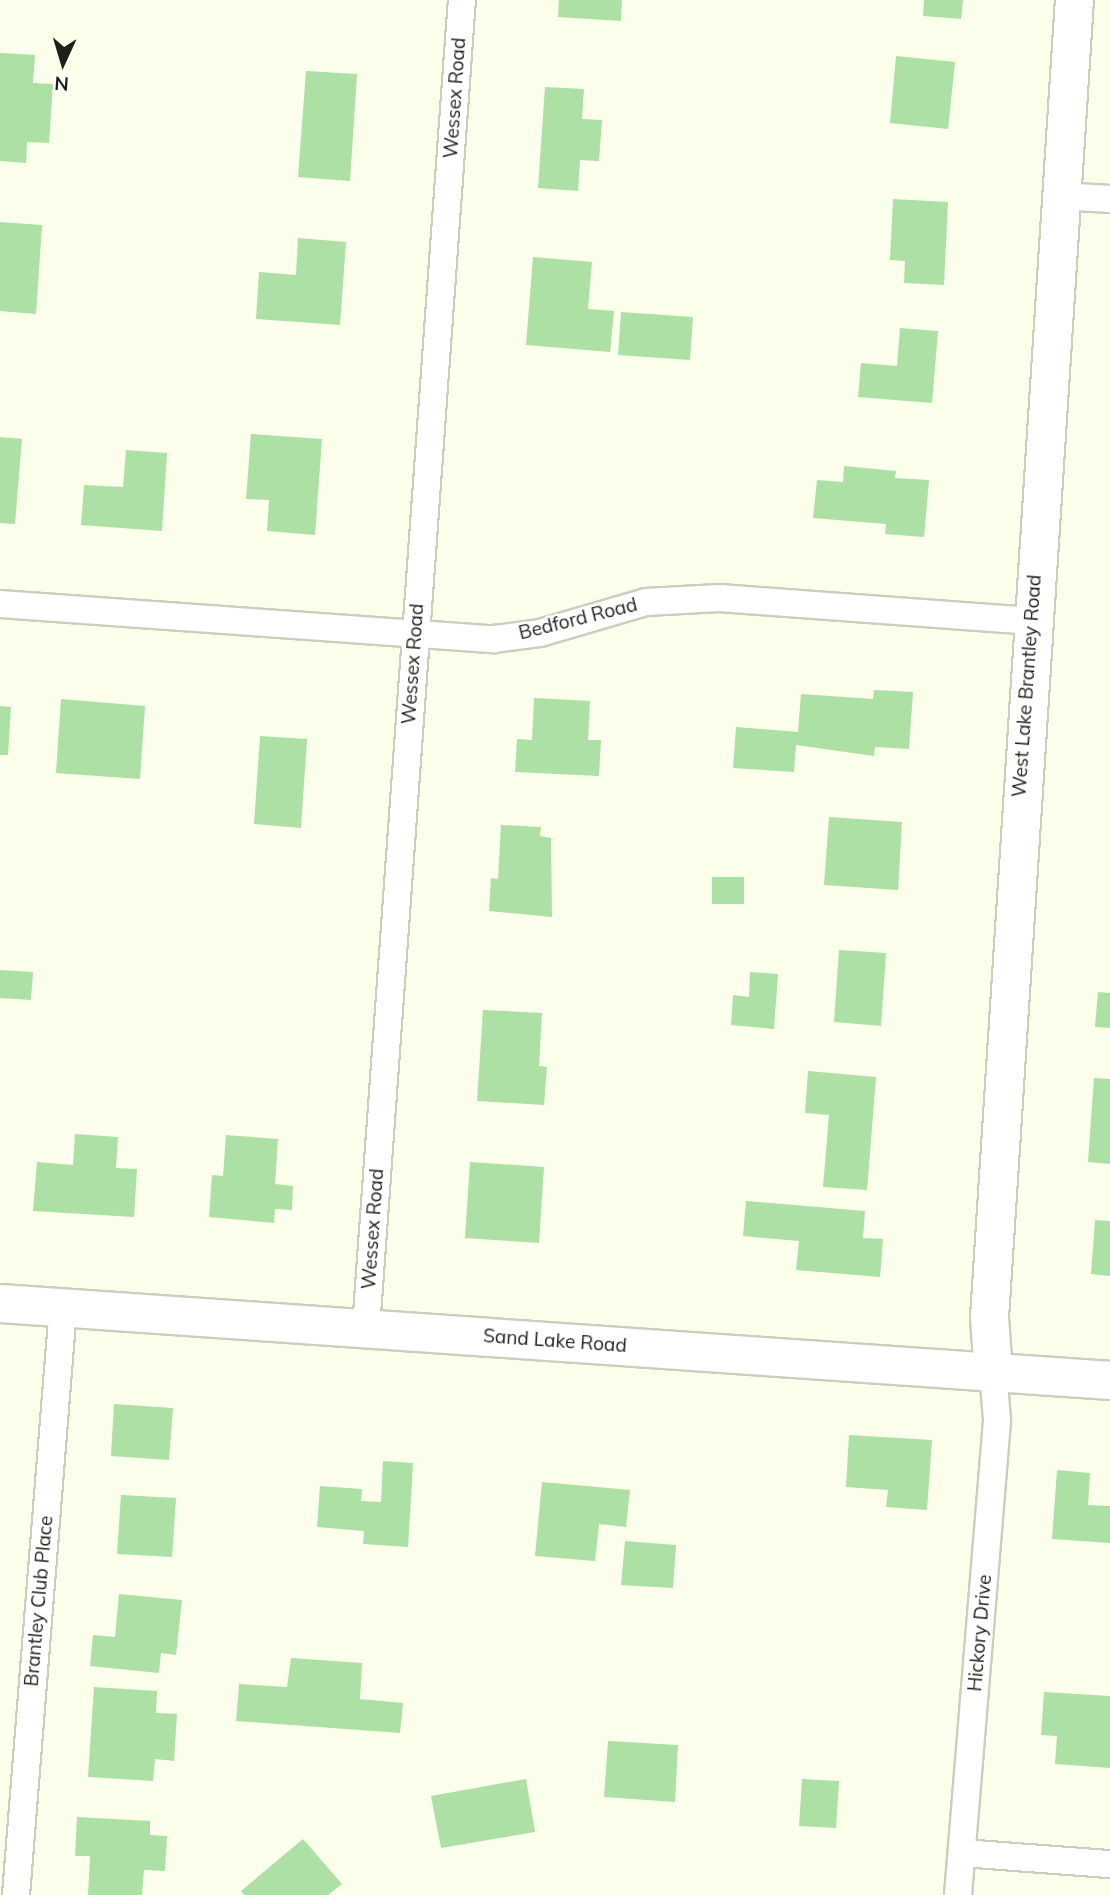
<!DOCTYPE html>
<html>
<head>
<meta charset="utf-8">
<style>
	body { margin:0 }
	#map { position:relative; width:1110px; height:1895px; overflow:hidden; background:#fbfeeb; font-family:Mulish,sans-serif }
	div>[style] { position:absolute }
	.building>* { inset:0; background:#ade0a4 }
	.roads { filter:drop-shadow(2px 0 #cbcebc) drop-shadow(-2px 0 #cbcebc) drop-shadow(0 2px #cbcebc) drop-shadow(0 -2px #cbcebc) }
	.street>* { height:26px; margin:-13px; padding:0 13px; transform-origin:13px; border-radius:13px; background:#fff }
	.secondary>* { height:37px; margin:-18.5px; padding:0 18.5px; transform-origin:18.5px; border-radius:18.5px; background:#fff }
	span { translate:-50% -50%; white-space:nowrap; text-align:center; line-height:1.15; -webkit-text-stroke:5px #fff; paint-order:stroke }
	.street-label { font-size:19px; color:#1e1f19 }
	.north { position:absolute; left:28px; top:28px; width:70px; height:70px; -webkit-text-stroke:5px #fff; paint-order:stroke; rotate:184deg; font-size:19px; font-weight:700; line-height:28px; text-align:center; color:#1e1f19 }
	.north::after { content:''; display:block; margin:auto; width:24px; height:32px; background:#1e1f19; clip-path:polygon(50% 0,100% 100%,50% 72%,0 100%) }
</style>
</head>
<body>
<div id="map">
	<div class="building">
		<i style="clip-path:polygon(559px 0,622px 0,621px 21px,558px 17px)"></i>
		<i style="clip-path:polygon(924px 0,963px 0,961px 19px,923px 16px)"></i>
		<i style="clip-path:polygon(0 53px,35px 55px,33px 83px,53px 84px,49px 143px,27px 142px,26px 163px,0 161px)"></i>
		<i style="clip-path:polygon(896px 56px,955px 62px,948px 129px,890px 123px)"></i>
		<i style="clip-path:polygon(306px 71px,357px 74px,350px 181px,298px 177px)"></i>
		<i style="clip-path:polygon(545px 87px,584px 89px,582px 119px,602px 120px,599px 161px,580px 160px,578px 191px,538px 188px)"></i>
		<i style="clip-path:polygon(893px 199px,948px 202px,944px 285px,904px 283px,905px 261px,890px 260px)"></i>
		<i style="clip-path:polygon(0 222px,42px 225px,36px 314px,0 311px)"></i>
		<i style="clip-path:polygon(298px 238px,346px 242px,340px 325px,256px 319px,259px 272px,296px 275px)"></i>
		<i style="clip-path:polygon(533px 257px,592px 262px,588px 309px,614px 311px,610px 352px,526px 345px)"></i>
		<i style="clip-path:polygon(621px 312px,693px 317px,690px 360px,618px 355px)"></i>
		<i style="clip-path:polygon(900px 328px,938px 331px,932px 403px,858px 397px,861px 363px,897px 366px)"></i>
		<i style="clip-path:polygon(251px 434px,322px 439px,315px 535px,267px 531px,269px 500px,246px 499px)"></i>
		<i style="clip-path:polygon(0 437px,22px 439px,15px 524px,0 523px)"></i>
		<i style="clip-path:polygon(126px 450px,167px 453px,162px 531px,81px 525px,84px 485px,123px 487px)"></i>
		<i style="clip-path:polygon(844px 466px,896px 471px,895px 478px,929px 480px,924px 537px,885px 534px,886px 524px,813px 518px,817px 480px,843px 482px)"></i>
		<i style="clip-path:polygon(874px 690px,913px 692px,909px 749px,875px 747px,874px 756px,796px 745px,794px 772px,733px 768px,736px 727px,798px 732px,801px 694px,873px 699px)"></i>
		<i style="clip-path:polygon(534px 698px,590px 701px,588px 740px,601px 740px,599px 776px,515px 772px,517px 739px,532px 740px)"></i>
		<i style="clip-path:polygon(61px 699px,145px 706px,140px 779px,56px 773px)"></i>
		<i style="clip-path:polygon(0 706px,11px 707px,8px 755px,0 755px)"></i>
		<i style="clip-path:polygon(260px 736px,307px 739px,301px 828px,254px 824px)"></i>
		<i style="clip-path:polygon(829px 817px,902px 822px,898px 890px,824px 885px)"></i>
		<i style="clip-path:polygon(501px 825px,541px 827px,540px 836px,551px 838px,552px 917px,489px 911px,491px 878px,498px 879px)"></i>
		<i style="clip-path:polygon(712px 877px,744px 877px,744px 904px,712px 904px)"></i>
		<i style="clip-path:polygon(839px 950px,886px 953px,881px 1026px,834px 1022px)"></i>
		<i style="clip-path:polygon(0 970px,33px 972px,31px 1000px,0 998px)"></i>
		<i style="clip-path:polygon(750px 972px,778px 974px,774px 1029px,731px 1025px,733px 995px,749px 997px)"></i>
		<i style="clip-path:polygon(1098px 992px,1110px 993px,1110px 1028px,1095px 1027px)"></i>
		<i style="clip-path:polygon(483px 1010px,542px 1013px,539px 1066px,547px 1067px,544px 1105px,477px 1101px)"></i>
		<i style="clip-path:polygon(808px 1071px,876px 1077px,867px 1190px,823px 1187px,829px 1115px,805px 1113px)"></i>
		<i style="clip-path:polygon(1094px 1078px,1110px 1079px,1110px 1164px,1088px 1162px)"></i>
		<i style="clip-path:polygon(75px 1134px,118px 1137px,116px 1168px,137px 1169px,134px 1217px,33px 1211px,37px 1162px,73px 1165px)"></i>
		<i style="clip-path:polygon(226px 1135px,278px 1139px,275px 1184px,293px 1186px,292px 1210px,275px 1209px,274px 1223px,209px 1217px,212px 1175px,223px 1176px)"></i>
		<i style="clip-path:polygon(470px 1162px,544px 1167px,539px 1243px,465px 1238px)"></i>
		<i style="clip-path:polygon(746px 1201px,865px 1211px,863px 1238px,883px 1239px,880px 1277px,796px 1270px,799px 1241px,743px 1236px)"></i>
		<i style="clip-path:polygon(1095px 1220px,1110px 1221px,1110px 1276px,1091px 1274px)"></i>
		<i style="clip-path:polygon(114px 1404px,173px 1408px,169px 1460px,111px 1456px)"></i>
		<i style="clip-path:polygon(849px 1435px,932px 1440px,927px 1510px,886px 1507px,888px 1490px,846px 1487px)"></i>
		<i style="clip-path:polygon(383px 1461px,413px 1463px,408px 1547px,363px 1544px,364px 1531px,317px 1527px,320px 1486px,362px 1489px,361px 1501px,381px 1502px)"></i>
		<i style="clip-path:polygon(1057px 1470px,1090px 1473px,1088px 1505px,1110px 1506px,1110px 1543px,1052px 1539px)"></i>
		<i style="clip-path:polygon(542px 1482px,630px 1490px,626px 1527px,599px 1524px,595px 1561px,535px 1556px)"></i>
		<i style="clip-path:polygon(121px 1495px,176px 1498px,172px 1557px,117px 1554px)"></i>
		<i style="clip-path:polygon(625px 1541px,676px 1545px,673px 1588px,621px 1585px)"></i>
		<i style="clip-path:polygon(119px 1594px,182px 1600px,176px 1655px,161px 1653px,159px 1673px,90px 1666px,93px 1635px,115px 1637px)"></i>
		<i style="clip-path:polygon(291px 1658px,362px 1663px,360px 1699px,403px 1703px,400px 1733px,236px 1721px,239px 1684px,287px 1687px)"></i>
		<i style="clip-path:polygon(94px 1687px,157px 1691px,156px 1713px,177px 1714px,174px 1761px,155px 1759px,153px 1781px,88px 1777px)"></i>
		<i style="clip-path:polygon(1044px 1692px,1110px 1696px,1110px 1768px,1055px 1764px,1057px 1736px,1041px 1735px)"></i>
		<i style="clip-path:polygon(608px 1741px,678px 1745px,675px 1802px,604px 1797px)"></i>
		<i style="clip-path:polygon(526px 1779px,535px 1832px,441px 1848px,431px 1796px)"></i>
		<i style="clip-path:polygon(802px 1779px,839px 1781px,836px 1828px,799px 1826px)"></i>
		<i style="clip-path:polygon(77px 1817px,150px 1821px,150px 1835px,167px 1836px,165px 1871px,144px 1870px,142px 1895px,88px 1895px,90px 1856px,75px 1856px)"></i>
		<i style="clip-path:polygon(303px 1839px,342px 1884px,328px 1895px,244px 1895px,241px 1891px)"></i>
	</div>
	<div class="roads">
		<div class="street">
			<i style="left:1060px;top:196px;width:50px;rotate:3.4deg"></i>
			<i style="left:0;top:604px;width:495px;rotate:4.1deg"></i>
			<i style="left:494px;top:639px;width:46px;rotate:-7.4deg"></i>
			<i style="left:540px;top:633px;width:110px;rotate:-16.3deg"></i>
			<i style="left:646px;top:602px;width:73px;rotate:-3.1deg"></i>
			<i style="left:719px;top:598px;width:313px;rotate:4.2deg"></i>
			<i style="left:366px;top:1328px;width:1331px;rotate:-85.87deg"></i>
			<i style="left:962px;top:1853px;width:148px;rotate:4.3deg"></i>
			<i style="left:16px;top:1895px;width:589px;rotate:-85.42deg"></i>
			<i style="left:958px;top:1895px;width:478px;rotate:-85.3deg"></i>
			<i style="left:997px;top:1419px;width:47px;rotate:-94.9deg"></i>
		</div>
		<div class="secondary">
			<i style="left:0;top:1303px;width:1113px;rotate:3.97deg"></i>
			<i style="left:993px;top:1372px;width:55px;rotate:-94.2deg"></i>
			<i style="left:989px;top:1317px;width:1320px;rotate:-86.31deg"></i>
		</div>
	</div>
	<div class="street-label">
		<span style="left:455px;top:98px;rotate:-86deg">Wessex Road</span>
		<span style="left:578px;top:619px;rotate:-14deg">Bedford Road</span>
		<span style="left:413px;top:664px;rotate:-86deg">Wessex Road</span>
		<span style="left:1027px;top:686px;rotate:-86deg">West Lake Brantley Road</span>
		<span style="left:373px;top:1229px;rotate:-86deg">Wessex Road</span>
		<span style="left:555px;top:1341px;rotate:4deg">Sand Lake Road</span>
		<span style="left:39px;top:1601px;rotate:-85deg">Brantley Club Place</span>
		<span style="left:980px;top:1633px;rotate:-85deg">Hickory Drive</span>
	</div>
	<div class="north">N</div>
</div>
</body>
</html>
